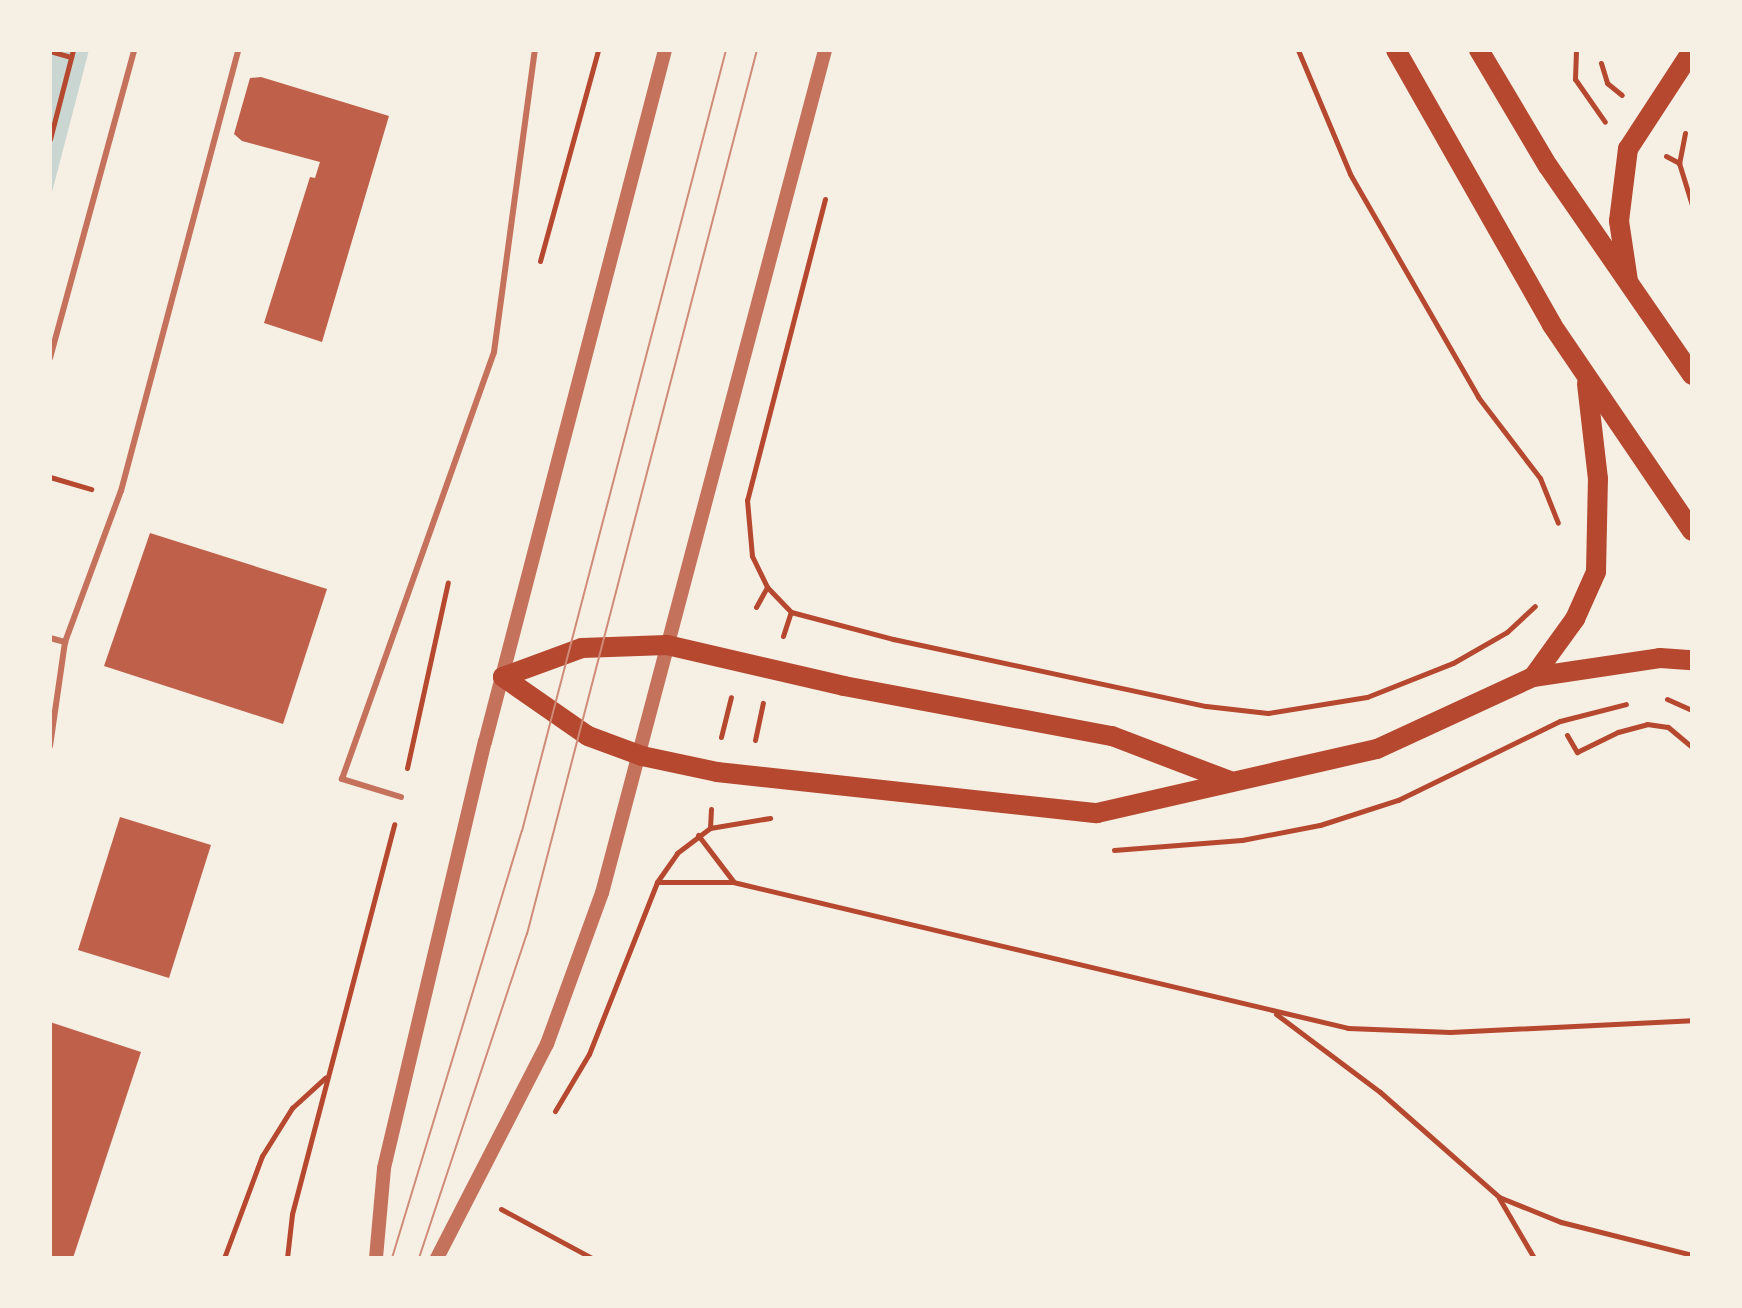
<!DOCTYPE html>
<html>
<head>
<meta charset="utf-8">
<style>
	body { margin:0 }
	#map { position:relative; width:1742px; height:1308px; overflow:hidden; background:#f6efe4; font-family:"Fira Sans Condensed",sans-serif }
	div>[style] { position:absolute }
	.water>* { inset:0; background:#c9d6d2 }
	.building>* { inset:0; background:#bf614a }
	.path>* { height:5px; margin:-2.5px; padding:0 2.5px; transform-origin:2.5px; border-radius:2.5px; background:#b5482f }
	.service>* { height:6px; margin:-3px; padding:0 3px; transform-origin:3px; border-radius:3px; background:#c5725c }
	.tertiary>* { height:14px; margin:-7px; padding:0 7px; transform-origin:7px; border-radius:7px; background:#c5725c }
	.primary>* { height:20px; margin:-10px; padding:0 10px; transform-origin:10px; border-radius:10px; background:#b5482f }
	.tram>* { height:2px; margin:-1px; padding:0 1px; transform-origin:1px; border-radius:1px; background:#cf8b77 }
	span { translate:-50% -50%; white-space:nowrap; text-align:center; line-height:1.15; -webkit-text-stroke:6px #f6efe4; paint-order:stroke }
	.frame { position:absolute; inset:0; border:52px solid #f6efe4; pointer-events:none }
</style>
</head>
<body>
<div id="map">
	<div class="water">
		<i style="clip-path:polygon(50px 50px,89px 50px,50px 200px)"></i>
	</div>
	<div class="building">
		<i style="clip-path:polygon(261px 77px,389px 116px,322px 342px,264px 323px,310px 177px,315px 178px,320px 162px,242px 141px,234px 134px,250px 78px)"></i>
		<i style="clip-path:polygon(150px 533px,327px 589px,283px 724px,104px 666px)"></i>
		<i style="clip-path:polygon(120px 817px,211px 845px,169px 978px,78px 950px)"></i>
		<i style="clip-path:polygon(50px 1022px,141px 1052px,73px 1258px,50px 1258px)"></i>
	</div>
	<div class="path">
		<i style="left:1298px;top:50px;width:134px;rotate:67.2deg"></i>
		<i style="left:1350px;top:174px;width:257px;rotate:60.1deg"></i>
		<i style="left:1478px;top:397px;width:102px;rotate:52.6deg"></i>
		<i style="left:1540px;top:478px;width:48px;rotate:68.2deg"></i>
		<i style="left:1576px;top:50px;width:29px;rotate:92deg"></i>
		<i style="left:1575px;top:79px;width:52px;rotate:55.1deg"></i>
		<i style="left:50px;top:51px;width:22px;rotate:16deg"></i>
		<i style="left:1601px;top:63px;width:21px;rotate:73deg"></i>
		<i style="left:1607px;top:83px;width:19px;rotate:39deg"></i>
		<i style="left:1685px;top:133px;width:31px;rotate:101deg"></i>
		<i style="left:1679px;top:163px;width:44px;rotate:72.8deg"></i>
		<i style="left:50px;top:139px;width:92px;rotate:-75.5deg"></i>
		<i style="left:1666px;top:156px;width:15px;rotate:28deg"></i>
		<i style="left:825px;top:199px;width:311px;rotate:104.5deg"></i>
		<i style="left:747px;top:500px;width:56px;rotate:84.9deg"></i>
		<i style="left:752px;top:556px;width:34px;rotate:64deg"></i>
		<i style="left:767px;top:587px;width:35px;rotate:46deg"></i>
		<i style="left:791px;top:612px;width:106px;rotate:14.8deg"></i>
		<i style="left:893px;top:639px;width:320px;rotate:12.1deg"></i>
		<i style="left:1206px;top:706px;width:62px;rotate:6.4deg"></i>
		<i style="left:1268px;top:713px;width:100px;rotate:-9.2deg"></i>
		<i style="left:1367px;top:697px;width:92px;rotate:-21.6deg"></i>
		<i style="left:1453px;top:663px;width:62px;rotate:-29.9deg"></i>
		<i style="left:1507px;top:632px;width:38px;rotate:-43deg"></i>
		<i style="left:540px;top:261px;width:219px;rotate:-74.6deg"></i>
		<i style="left:50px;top:477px;width:43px;rotate:16.3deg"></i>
		<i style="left:756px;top:607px;width:23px;rotate:-61deg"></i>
		<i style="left:783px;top:636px;width:25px;rotate:-72deg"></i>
		<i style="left:1667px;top:699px;width:27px;rotate:24deg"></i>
		<i style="left:1567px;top:735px;width:20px;rotate:60deg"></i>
		<i style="left:1577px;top:752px;width:46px;rotate:-26deg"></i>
		<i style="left:1618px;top:732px;width:30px;rotate:-15deg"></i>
		<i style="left:1647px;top:724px;width:21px;rotate:8deg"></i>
		<i style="left:1668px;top:727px;width:31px;rotate:40deg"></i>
		<i style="left:721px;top:737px;width:41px;rotate:-76deg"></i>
		<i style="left:755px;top:740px;width:38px;rotate:-78deg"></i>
		<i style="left:407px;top:768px;width:190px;rotate:-77.6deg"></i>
		<i style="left:710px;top:828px;width:19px;rotate:-87deg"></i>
		<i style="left:698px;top:835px;width:58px;rotate:52.7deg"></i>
		<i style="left:1114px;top:850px;width:128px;rotate:-4.5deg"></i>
		<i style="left:1242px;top:840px;width:79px;rotate:-10.9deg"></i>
		<i style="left:1320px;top:825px;width:82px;rotate:-17.8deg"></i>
		<i style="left:1398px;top:800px;width:180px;rotate:-26deg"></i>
		<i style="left:1560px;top:721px;width:68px;rotate:-14.4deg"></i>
		<i style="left:657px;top:882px;width:76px"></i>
		<i style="left:733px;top:882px;width:632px;rotate:13.35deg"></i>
		<i style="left:1348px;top:1028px;width:102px;rotate:2.2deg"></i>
		<i style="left:1450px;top:1032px;width:242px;rotate:-2.8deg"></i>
		<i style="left:1276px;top:1014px;width:130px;rotate:36.9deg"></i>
		<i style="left:1380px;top:1092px;width:159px;rotate:41.4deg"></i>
		<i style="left:1499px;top:1197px;width:67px;rotate:22deg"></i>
		<i style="left:1561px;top:1222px;width:135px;rotate:14.1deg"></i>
		<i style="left:555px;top:1111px;width:66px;rotate:-59.2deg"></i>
		<i style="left:589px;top:1054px;width:185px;rotate:-68.4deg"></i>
		<i style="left:657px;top:882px;width:35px;rotate:-55deg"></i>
		<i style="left:677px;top:853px;width:41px;rotate:-37.1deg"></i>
		<i style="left:710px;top:828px;width:61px;rotate:-9.5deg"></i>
		<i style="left:1499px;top:1198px;width:69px;rotate:59.7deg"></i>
		<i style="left:501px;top:1209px;width:103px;rotate:28.3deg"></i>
		<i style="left:224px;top:1258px;width:109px;rotate:-69.6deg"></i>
		<i style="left:262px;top:1156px;width:57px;rotate:-58deg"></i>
		<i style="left:292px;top:1108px;width:45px;rotate:-42.3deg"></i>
		<i style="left:287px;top:1258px;width:44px;rotate:-83.5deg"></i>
		<i style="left:292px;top:1214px;width:403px;rotate:-75.3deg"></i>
	</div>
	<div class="service">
		<i style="left:50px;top:358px;width:319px;rotate:-74.7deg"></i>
		<i style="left:50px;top:638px;width:16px;rotate:15deg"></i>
		<i style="left:50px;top:746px;width:105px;rotate:-81.8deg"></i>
		<i style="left:65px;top:642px;width:161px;rotate:-69.7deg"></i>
		<i style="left:121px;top:491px;width:456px;rotate:-75.1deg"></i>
		<i style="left:401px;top:797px;width:62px;rotate:-163deg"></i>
		<i style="left:342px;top:779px;width:453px;rotate:-70.4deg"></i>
		<i style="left:494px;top:352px;width:305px;rotate:-82.3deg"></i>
	</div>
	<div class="tertiary">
		<i style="left:376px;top:1258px;width:90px;rotate:-84.9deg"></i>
		<i style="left:384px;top:1168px;width:438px;rotate:-76.7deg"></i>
		<i style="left:485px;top:742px;width:715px;rotate:-75.42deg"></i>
		<i style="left:437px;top:1258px;width:241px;rotate:-62.8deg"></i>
		<i style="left:547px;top:1044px;width:161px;rotate:-70deg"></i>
		<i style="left:602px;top:893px;width:872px;rotate:-75.18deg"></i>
	</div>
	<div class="primary">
		<i style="left:1396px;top:50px;width:316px;rotate:60.4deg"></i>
		<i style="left:1552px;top:325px;width:249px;rotate:55.8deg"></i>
		<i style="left:1479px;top:50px;width:135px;rotate:59.3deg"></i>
		<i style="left:1548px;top:166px;width:254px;rotate:55.4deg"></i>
		<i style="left:1628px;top:281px;width:61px;rotate:-98.5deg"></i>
		<i style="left:1619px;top:221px;width:73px;rotate:-82.9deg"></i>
		<i style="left:1628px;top:149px;width:117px;rotate:-56.9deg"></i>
		<i style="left:503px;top:677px;width:103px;rotate:34.8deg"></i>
		<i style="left:588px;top:736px;width:58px;rotate:20.3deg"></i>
		<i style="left:642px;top:756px;width:77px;rotate:12deg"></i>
		<i style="left:717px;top:772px;width:382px;rotate:6.2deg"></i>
		<i style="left:1097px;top:813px;width:287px;rotate:-12.9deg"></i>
		<i style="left:1377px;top:749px;width:172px;rotate:-24.8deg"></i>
		<i style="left:1533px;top:677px;width:128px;rotate:-8.5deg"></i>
		<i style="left:1660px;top:658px;width:32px;rotate:4deg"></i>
		<i style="left:503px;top:677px;width:84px;rotate:-20.2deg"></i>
		<i style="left:582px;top:648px;width:85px;rotate:-2deg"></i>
		<i style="left:667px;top:645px;width:182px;rotate:13deg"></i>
		<i style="left:844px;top:686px;width:273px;rotate:10.6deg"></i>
		<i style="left:1112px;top:736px;width:126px;rotate:20.9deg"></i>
		<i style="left:1533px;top:677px;width:72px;rotate:-54.1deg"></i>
		<i style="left:1575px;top:619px;width:51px;rotate:-65.9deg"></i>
		<i style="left:1596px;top:572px;width:93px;rotate:-88.8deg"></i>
		<i style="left:1598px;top:479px;width:96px;rotate:-96.6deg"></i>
	</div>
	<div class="tram">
		<i style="left:392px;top:1258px;width:446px;rotate:-73.1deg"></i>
		<i style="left:522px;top:831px;width:807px;rotate:-75.36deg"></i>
		<i style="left:419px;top:1258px;width:342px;rotate:-71.6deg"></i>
		<i style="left:527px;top:934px;width:913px;rotate:-75.42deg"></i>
	</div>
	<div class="frame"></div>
</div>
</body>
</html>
